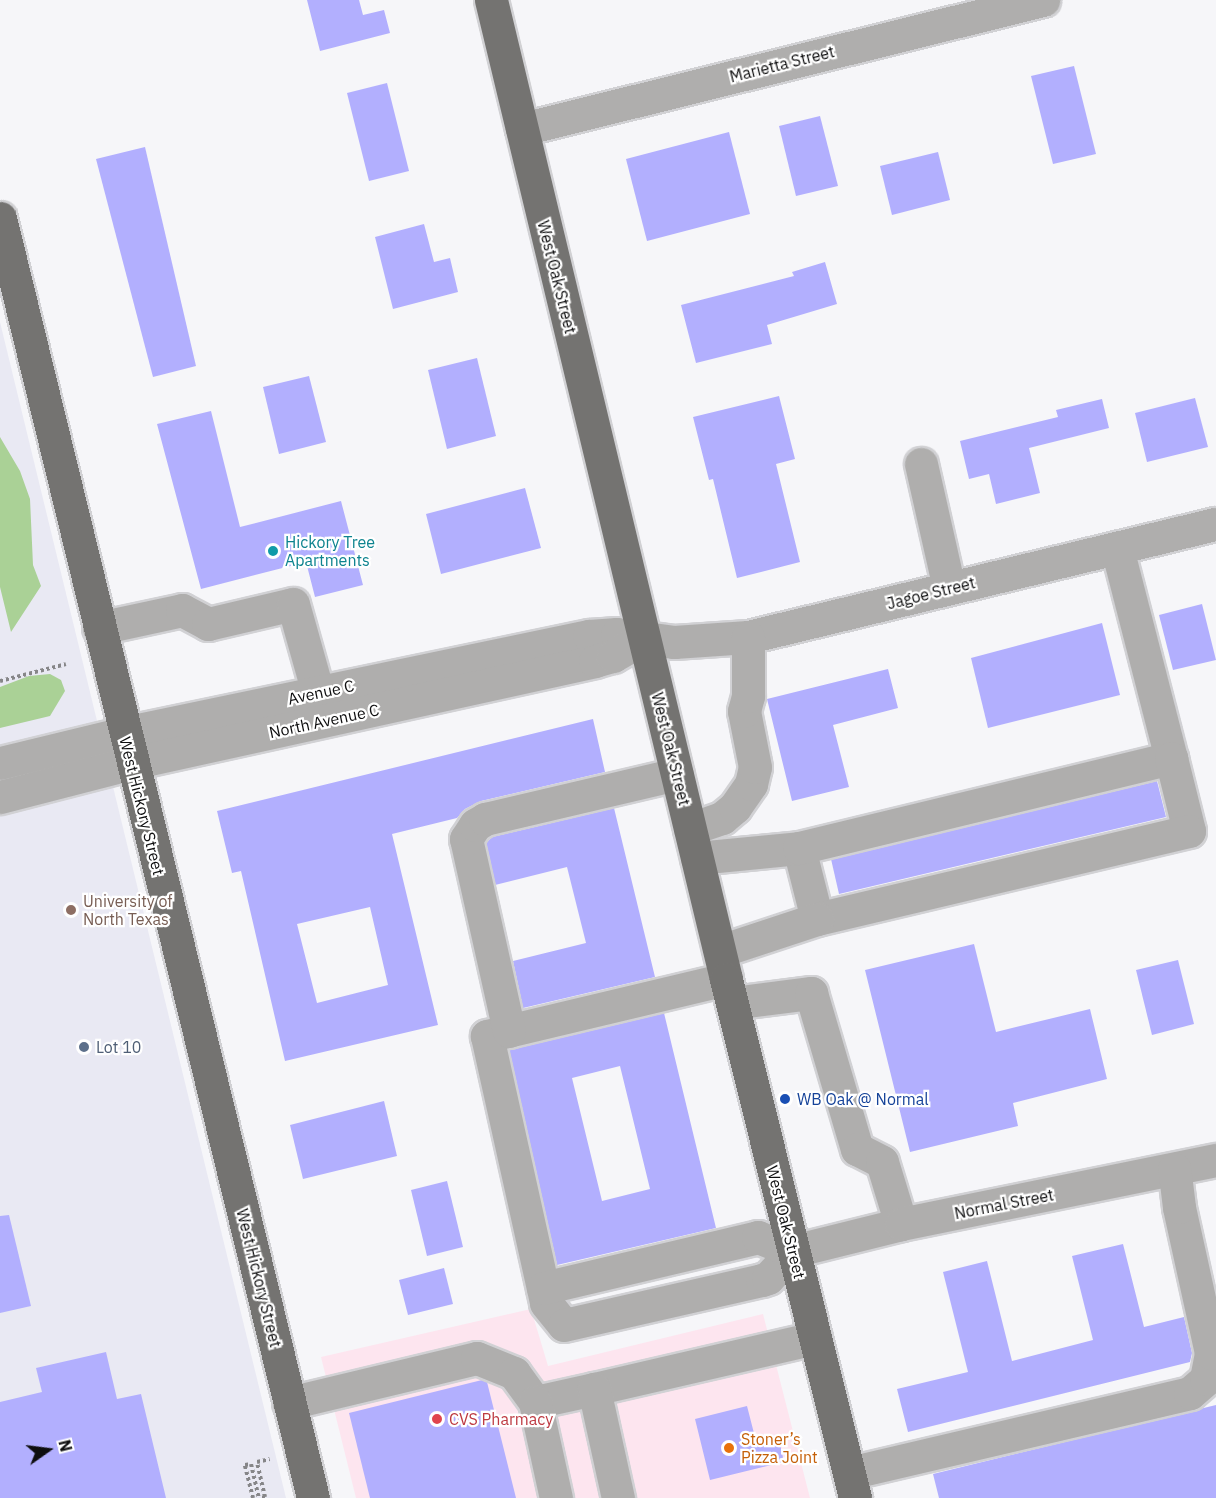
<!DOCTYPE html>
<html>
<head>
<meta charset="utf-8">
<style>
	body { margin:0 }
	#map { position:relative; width:1216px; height:1498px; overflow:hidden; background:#f6f6f9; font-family:"IBM Plex Sans",sans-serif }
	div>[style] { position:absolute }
	.commercial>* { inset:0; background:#fde5ef }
	.built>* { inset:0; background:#e9e9f3 }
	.green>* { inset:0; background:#aad196 }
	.building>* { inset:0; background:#b2affe }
	.path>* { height:4px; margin-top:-2px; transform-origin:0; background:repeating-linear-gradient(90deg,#868688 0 3px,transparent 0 6px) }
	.roads { filter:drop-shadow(2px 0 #d1d1d4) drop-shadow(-2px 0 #d1d1d4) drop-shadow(0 2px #d1d1d4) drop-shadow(0 -2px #d1d1d4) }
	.minor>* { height:33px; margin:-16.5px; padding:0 16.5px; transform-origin:16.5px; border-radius:16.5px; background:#afaead }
	.major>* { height:33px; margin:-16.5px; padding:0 16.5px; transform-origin:16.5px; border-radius:16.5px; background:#747371 }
	.dots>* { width:16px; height:16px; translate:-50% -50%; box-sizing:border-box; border:3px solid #fff; border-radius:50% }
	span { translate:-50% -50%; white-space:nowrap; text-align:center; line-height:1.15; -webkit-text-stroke:4.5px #fff; paint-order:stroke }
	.street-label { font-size:16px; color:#0e0e0f }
	.culture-label { font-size:16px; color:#0d838f }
	.left { translate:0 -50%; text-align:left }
	.education-label { font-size:16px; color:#785e54 }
	.service-label { font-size:16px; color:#4e5e75 }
	.transit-label { font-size:16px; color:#164399 }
	.health-label { font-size:16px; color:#be3a42 }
	.food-label { font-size:16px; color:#c56008 }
	.north { position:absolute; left:18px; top:1420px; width:60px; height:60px; -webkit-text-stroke:4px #fff; paint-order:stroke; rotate:76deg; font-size:16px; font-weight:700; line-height:24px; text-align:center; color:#0e0e0f }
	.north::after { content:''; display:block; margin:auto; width:21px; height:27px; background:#0e0e0f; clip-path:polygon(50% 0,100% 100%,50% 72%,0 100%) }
</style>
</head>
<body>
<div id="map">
	<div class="commercial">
		<i style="clip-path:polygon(531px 1309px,548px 1366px,763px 1314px,810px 1498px,356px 1498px,321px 1357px)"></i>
	</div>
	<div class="built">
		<i style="clip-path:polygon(0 322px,286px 1498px,0 1498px)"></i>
	</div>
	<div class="green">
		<i style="clip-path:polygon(0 437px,20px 471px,30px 499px,33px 565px,41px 586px,11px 632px,0 587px)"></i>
		<i style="clip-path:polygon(50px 674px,61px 680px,65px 691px,50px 716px,0 728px,0 687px,29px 676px)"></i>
	</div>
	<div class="building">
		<i style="clip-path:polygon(307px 0,359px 0,363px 15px,384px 10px,390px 33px,320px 51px)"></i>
		<i style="clip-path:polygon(1074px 66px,1096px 154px,1053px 164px,1031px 76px)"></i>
		<i style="clip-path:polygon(387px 83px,409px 171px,369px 181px,347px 93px)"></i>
		<i style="clip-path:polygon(820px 116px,838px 186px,796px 196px,779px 126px)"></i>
		<i style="clip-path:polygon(729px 132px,750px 214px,647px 241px,626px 159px)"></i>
		<i style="clip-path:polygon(145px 147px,196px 366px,153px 377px,96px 159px)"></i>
		<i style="clip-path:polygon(938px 152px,950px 200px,892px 215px,880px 166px)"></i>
		<i style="clip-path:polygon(424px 224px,434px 262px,450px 258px,458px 292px,393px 309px,375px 237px)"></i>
		<i style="clip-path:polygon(825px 262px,837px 304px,767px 325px,772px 344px,696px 363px,681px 305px,794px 276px,792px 272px)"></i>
		<i style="clip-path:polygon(477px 358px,496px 436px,447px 449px,428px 370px)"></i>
		<i style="clip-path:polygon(309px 376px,326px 442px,279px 454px,263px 387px)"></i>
		<i style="clip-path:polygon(779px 396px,795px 459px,776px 464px,800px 562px,737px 578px,713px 479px,709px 480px,693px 417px)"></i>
		<i style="clip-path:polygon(1195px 398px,1208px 447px,1147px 462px,1135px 413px)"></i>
		<i style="clip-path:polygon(1102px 399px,1109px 428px,1029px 448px,1040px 493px,996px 504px,989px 474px,969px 479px,960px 441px,1058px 417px,1056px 410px)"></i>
		<i style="clip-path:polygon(211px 411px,240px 527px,341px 501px,363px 585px,315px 597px,306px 562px,201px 589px,157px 424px)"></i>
		<i style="clip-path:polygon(525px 488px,541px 548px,441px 574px,426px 514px)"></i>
		<i style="clip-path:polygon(1202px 604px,1216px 660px,1173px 670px,1159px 615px)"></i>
		<i style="clip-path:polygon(1102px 623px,1120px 695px,988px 728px,971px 658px)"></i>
		<i style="clip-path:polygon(888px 669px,898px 708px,833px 725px,849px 787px,792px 801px,767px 699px)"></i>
		<i style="clip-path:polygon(evenodd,593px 719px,605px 772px,481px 801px,465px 809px,457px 818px,392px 834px,438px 1025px,285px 1061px,241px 871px,232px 873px,217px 811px,593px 719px,370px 907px,388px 985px,317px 1003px,297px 924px,370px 907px)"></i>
		<i style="clip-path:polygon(1157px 781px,1166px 817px,839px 894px,831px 859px)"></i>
		<i style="clip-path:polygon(614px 808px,655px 977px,523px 1008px,513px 961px,586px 943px,567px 867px,495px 885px,486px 843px,492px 837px)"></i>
		<i style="clip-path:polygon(974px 944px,996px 1032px,1090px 1009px,1107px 1079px,1013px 1103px,1018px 1126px,910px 1152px,865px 970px)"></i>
		<i style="clip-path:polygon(1178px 960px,1194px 1024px,1152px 1035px,1136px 970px)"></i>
		<i style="clip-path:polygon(evenodd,664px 1013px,716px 1228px,557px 1265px,509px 1050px,664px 1013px,620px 1066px,650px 1189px,602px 1201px,572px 1078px,620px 1066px)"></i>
		<i style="clip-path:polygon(384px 1101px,397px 1156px,303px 1179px,290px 1125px)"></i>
		<i style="clip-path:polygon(447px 1181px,463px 1247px,427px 1256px,411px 1190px)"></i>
		<i style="clip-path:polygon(9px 1215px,31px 1306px,0 1313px,0 1216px)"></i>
		<i style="clip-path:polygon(1123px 1244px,1144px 1327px,1184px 1317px,1192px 1353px,1190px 1362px,908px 1432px,897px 1389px,968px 1372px,943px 1272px,987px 1261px,1012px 1361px,1093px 1340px,1072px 1256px)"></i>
		<i style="clip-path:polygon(444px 1268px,453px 1304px,408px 1315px,399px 1280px)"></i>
		<i style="clip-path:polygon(106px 1352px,117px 1399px,141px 1394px,166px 1498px,0 1498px,0 1402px,42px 1392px,36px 1368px)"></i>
		<i style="clip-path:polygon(482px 1380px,487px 1382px,516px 1498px,370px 1498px,349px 1413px)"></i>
		<i style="clip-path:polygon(1216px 1405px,1216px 1498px,939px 1498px,933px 1474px)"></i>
		<i style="clip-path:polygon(747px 1406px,756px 1441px,778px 1435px,784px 1462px,710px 1480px,695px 1419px)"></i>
	</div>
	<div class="path">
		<i style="left:0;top:681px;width:68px;rotate:-14.4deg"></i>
		<i style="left:253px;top:1498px;width:34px;rotate:-104deg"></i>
		<i style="left:245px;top:1465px;width:6px;rotate:-9deg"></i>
		<i style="left:251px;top:1464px;width:35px;rotate:77deg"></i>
		<i style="left:262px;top:1498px;width:3px;rotate:-18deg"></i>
		<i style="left:265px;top:1497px;width:36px;rotate:-103deg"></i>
		<i style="left:257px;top:1462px;width:13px;rotate:-13deg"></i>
	</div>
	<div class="roads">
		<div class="minor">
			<i style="left:522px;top:129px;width:537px;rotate:-13.91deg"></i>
			<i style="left:921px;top:464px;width:127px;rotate:77.3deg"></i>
			<i style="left:1117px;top:548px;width:217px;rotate:75.6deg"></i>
			<i style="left:99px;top:628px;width:85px;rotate:-12.2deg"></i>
			<i style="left:182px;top:610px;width:30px;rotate:28deg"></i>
			<i style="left:208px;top:624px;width:87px;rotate:-13.2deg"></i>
			<i style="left:293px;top:604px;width:92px;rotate:74.3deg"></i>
			<i style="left:0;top:763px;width:128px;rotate:-13.6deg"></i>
			<i style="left:124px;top:733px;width:475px;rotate:-11.8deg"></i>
			<i style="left:589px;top:636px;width:28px;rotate:-4deg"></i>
			<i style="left:617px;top:634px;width:58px;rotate:8deg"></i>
			<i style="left:674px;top:642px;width:74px;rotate:-3.9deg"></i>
			<i style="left:748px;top:637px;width:481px;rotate:-13.6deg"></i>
			<i style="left:0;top:797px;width:136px;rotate:-14.4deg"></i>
			<i style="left:132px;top:763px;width:474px;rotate:-12.4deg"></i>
			<i style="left:595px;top:661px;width:19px;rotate:-16deg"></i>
			<i style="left:613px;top:656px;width:36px;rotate:-30deg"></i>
			<i style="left:690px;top:829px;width:34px;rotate:-19deg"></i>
			<i style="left:722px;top:818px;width:17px;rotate:-40deg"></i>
			<i style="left:735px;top:807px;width:28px;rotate:-55deg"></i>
			<i style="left:751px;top:784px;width:17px;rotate:-77deg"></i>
			<i style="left:755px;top:767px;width:57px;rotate:-101.1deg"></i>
			<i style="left:744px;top:711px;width:16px;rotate:-75deg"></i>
			<i style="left:748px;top:696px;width:59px;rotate:-90deg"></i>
			<i style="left:799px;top:848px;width:73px;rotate:75.8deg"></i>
			<i style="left:697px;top:858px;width:102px;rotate:-5.6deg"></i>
			<i style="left:799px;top:848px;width:383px;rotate:-13.6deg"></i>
			<i style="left:1171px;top:758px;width:75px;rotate:76.1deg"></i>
			<i style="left:1189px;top:831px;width:382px;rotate:166.7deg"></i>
			<i style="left:817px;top:919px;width:102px;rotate:161.7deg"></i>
			<i style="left:726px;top:979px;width:246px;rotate:166.6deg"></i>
			<i style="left:487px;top:1036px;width:273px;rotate:77.5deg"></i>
			<i style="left:546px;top:1303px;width:28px;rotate:51deg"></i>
			<i style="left:564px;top:1325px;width:203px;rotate:-12.8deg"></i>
			<i style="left:762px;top:1280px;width:6px;rotate:-18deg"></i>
			<i style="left:768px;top:1278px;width:37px;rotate:-47deg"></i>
			<i style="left:732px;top:1003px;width:80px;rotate:-7.2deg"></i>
			<i style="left:811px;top:993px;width:163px;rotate:73.6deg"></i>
			<i style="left:857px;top:1149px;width:28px;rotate:27deg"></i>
			<i style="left:882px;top:1162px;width:65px;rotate:73deg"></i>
			<i style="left:509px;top:1031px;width:197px;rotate:-102.6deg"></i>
			<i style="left:466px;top:839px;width:17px;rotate:-57deg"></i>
			<i style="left:475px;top:825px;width:12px;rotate:-31deg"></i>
			<i style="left:485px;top:819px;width:197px;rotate:-13.2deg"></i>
			<i style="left:793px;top:1251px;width:111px;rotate:-14deg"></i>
			<i style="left:901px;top:1224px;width:321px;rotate:-11.5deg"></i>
			<i style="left:543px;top:1288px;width:221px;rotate:-13.3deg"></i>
			<i style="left:758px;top:1237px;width:38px;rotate:22deg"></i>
			<i style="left:594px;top:1389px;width:227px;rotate:-13deg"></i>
			<i style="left:535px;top:1402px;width:60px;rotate:-12.4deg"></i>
			<i style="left:594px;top:1389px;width:112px;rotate:77.6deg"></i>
			<i style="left:289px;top:1403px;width:193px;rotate:-13.5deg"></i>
			<i style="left:477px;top:1358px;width:40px;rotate:22deg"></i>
			<i style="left:514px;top:1373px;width:36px;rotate:54deg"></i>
			<i style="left:535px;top:1402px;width:98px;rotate:77.7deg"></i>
			<i style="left:849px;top:1473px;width:350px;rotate:-13.2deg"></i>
			<i style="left:1190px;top:1393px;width:21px;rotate:-41deg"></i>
			<i style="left:1206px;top:1379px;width:26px;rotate:-79deg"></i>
			<i style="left:1211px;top:1353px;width:149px;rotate:-102.4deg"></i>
			<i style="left:1179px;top:1207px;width:38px;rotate:-97deg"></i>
		</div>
		<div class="major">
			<i style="left:491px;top:0;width:1007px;rotate:76.5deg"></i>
			<i style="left:726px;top:979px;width:535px;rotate:76.04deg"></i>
			<i style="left:0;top:218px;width:1318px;rotate:76.26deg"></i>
		</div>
	</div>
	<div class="dots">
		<i style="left:273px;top:551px;background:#0f9aa8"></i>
		<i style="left:71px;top:910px;background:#8d6e63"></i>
		<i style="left:84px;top:1047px;background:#5c6f8a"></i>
		<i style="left:785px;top:1099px;background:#1a4fb4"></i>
		<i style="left:437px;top:1419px;background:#e0444e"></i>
		<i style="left:729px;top:1448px;background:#e8710a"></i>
	</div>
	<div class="street-label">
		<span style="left:782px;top:64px;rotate:-14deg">Marietta Street</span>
		<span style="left:557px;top:277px;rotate:76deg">West Oak Street</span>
		<span style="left:931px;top:593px;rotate:-14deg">Jagoe Street</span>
		<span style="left:321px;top:692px;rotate:-12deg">Avenue C</span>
		<span style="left:324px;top:721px;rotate:-12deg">North Avenue C</span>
		<span style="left:671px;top:749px;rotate:76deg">West Oak Street</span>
		<span style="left:142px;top:806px;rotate:76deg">West Hickory Street</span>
		<span style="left:1004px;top:1204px;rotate:-11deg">Normal Street</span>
		<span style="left:786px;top:1222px;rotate:76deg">West Oak Street</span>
		<span style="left:259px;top:1278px;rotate:76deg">West Hickory Street</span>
	</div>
	<div class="culture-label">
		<span class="left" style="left:285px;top:551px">Hickory Tree<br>Apartments</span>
	</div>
	<div class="education-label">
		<span class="left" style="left:83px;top:910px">University of<br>North Texas</span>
	</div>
	<div class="service-label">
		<span class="left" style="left:96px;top:1047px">Lot 10</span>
	</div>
	<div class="transit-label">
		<span class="left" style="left:797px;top:1099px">WB Oak @ Normal</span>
	</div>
	<div class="health-label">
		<span class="left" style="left:449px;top:1419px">CVS Pharmacy</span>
	</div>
	<div class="food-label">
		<span class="left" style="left:741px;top:1448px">Stoner’s<br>Pizza Joint</span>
	</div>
	<div class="north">N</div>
</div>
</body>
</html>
